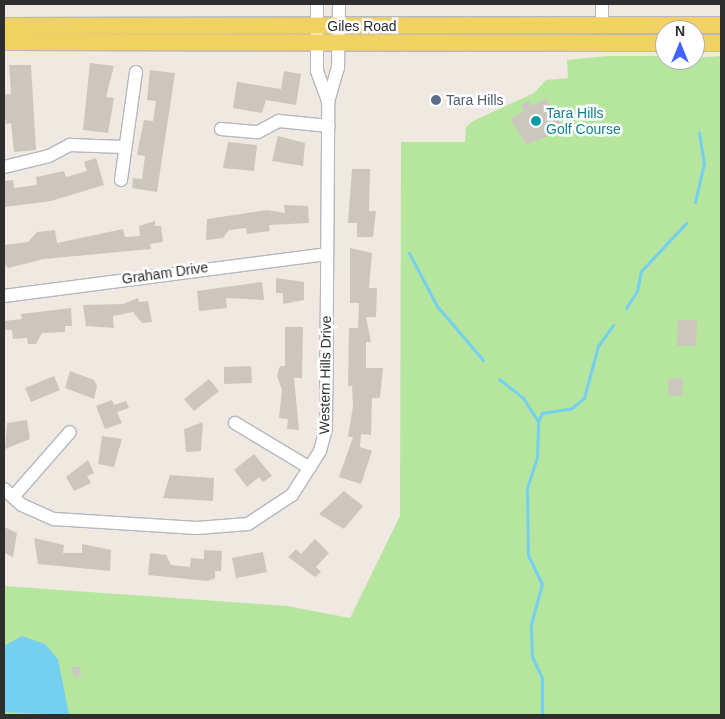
<!DOCTYPE html>
<html>
<head>
<meta charset="utf-8">
<style>
	body { margin:0 }
	#map { position:relative; width:725px; height:719px; overflow:hidden; background:#efe9e1; font-family:Helvetica,sans-serif }
	div>[style] { position:absolute }
	.green>* { inset:0; background:#b6e59e }
	.water>* { inset:0; background:#75cff0 }
	.stream>* { height:3px; margin:-1.5px; padding:0 1.5px; transform-origin:1.5px; border-radius:1.5px; background:#75cff0 }
	.building>* { inset:0; background:#cbc7bf }
	.roads { filter:drop-shadow(1px 0 #b4b7c1) drop-shadow(-1px 0 #b4b7c1) drop-shadow(0 1px #b4b7c1) drop-shadow(0 -1px #b4b7c1) }
	.minor>* { height:12px; margin:-6px; padding:0 6px; transform-origin:6px; border-radius:6px; background:#fff }
	.major>* { height:16px; margin:-8px; padding:0 8px; transform-origin:8px; border-radius:8px; background:#f2d163 }
	.dots>* { width:14px; height:14px; translate:-50% -50%; box-sizing:border-box; border:2px solid #fff; border-radius:50% }
	span { translate:-50% -50%; white-space:nowrap; text-align:center; line-height:1.15; -webkit-text-stroke:5px #fff; paint-order:stroke }
	.street-label { font-size:14px; color:#2e2e2e }
	.service-label { font-size:14px; color:#4e5e75 }
	.left { translate:0 -50%; text-align:left }
	.culture-label { font-size:14px; color:#0d838f }
	.frame { position:absolute; inset:0; border:5px solid #2e2e2e; pointer-events:none }
	.north { position:absolute; left:655px; top:20px; width:50px; height:50px; box-sizing:border-box; background:#fff; border:1px solid #ababab; border-radius:50%; rotate:0deg; font-size:14px; font-weight:700; line-height:20px; text-align:center; color:#2e2e2e }
	.north::after { content:''; display:block; margin:auto; width:18px; height:22px; background:#4264fb; clip-path:polygon(50% 0,100% 100%,50% 72%,0 100%) }
</style>
</head>
<body>
<div id="map">
	<div class="green">
		<i style="clip-path:polygon(608px 56px,665px 56px,665px 60px,721px 56px,721px 715px,4px 715px,4px 586px,287px 606px,350px 618px,400px 516px,401px 142px,465px 142px,466px 127px,473px 121px,534px 93px,546px 80px,568px 78px,567px 60px)"></i>
	</div>
	<div class="water">
		<i style="clip-path:polygon(22px 636px,45px 644px,58px 659px,69px 715px,4px 712px,4px 646px)"></i>
	</div>
	<div class="stream">
		<i style="left:695px;top:202px;width:39px;rotate:-77deg"></i>
		<i style="left:704px;top:164px;width:32px;rotate:-99deg"></i>
		<i style="left:409px;top:253px;width:60px;rotate:62.2deg"></i>
		<i style="left:437px;top:306px;width:71px;rotate:49.6deg"></i>
		<i style="left:626px;top:308px;width:20px;rotate:-57deg"></i>
		<i style="left:637px;top:291px;width:20px;rotate:-79deg"></i>
		<i style="left:641px;top:271px;width:66px;rotate:-46.8deg"></i>
		<i style="left:499px;top:379px;width:31px;rotate:38deg"></i>
		<i style="left:523px;top:398px;width:27px;rotate:57deg"></i>
		<i style="left:542px;top:715px;width:37px;rotate:-90deg"></i>
		<i style="left:542px;top:678px;width:23px;rotate:-115deg"></i>
		<i style="left:532px;top:657px;width:33px;rotate:-92deg"></i>
		<i style="left:531px;top:624px;width:41px;rotate:-74.6deg"></i>
		<i style="left:542px;top:584px;width:32px;rotate:-116deg"></i>
		<i style="left:528px;top:555px;width:67px;rotate:-90.9deg"></i>
		<i style="left:527px;top:488px;width:33px;rotate:-72deg"></i>
		<i style="left:537px;top:457px;width:36px;rotate:-88deg"></i>
		<i style="left:538px;top:421px;width:9px;rotate:-63deg"></i>
		<i style="left:542px;top:413px;width:30px;rotate:-9deg"></i>
		<i style="left:572px;top:408px;width:16px;rotate:-40deg"></i>
		<i style="left:584px;top:398px;width:54px;rotate:-74.9deg"></i>
		<i style="left:598px;top:346px;width:26px;rotate:-54deg"></i>
	</div>
	<div class="building">
		<i style="clip-path:polygon(90px 63px,114px 66px,106px 97px,114px 98px,108px 133px,83px 130px)"></i>
		<i style="clip-path:polygon(9px 65px,31px 65px,36px 150px,14px 152px,11px 123px,6px 124px,4px 112px,5px 94px,11px 94px)"></i>
		<i style="clip-path:polygon(150px 70px,175px 73px,157px 192px,132px 188px,133px 178px,142px 179px,145px 156px,137px 155px,139px 144px,144px 120px,153px 121px,156px 101px,147px 100px)"></i>
		<i style="clip-path:polygon(284px 71px,301px 74px,296px 105px,266px 100px,262px 113px,233px 108px,237px 82px,281px 89px)"></i>
		<i style="clip-path:polygon(546px 98px,561px 123px,547px 131px,549px 136px,526px 144px,510px 119px,524px 111px,521px 105px,529px 100px,532px 106px)"></i>
		<i style="clip-path:polygon(278px 136px,305px 143px,303px 166px,272px 161px)"></i>
		<i style="clip-path:polygon(228px 142px,257px 145px,254px 171px,223px 168px)"></i>
		<i style="clip-path:polygon(96px 158px,104px 185px,51px 201px,5px 207px,4px 181px,13px 180px,14px 188px,37px 185px,36px 177px,64px 171px,66px 177px,87px 171px,84px 162px)"></i>
		<i style="clip-path:polygon(352px 169px,370px 169px,369px 211px,376px 211px,373px 237px,357px 237px,357px 223px,348px 223px)"></i>
		<i style="clip-path:polygon(284px 205px,308px 206px,309px 223px,269px 225px,270px 231px,247px 234px,246px 228px,229px 230px,223px 238px,206px 240px,207px 219px,267px 210px,285px 213px)"></i>
		<i style="clip-path:polygon(155px 221px,155px 226px,161px 226px,163px 242px,150px 244px,151px 249px,44px 259px,8px 268px,4px 264px,4px 245px,28px 242px,37px 232px,55px 230px,57px 243px,123px 229px,125px 237px,140px 236px,139px 226px)"></i>
		<i style="clip-path:polygon(350px 248px,372px 253px,369px 288px,377px 288px,376px 317px,366px 317px,371px 342px,366px 342px,366px 368px,383px 368px,380px 398px,372px 398px,371px 435px,361px 434px,360px 447px,372px 451px,361px 484px,339px 477px,353px 437px,348px 437px,353px 406px,352px 386px,348px 386px,349px 328px,358px 328px,359px 303px,350px 303px)"></i>
		<i style="clip-path:polygon(276px 278px,304px 282px,304px 300px,283px 304px,283px 293px,276px 293px)"></i>
		<i style="clip-path:polygon(262px 282px,264px 300px,226px 298px,227px 308px,199px 311px,197px 291px)"></i>
		<i style="clip-path:polygon(138px 298px,139px 302px,148px 301px,152px 322px,142px 323px,133px 312px,113px 316px,114px 328px,86px 326px,83px 305px,123px 304px)"></i>
		<i style="clip-path:polygon(71px 308px,72px 326px,65px 326px,65px 332px,42px 333px,36px 344px,28px 344px,27px 338px,13px 339px,12px 330px,4px 330px,4px 321px,22px 319px,21px 314px)"></i>
		<i style="clip-path:polygon(678px 320px,697px 320px,696px 346px,677px 346px)"></i>
		<i style="clip-path:polygon(285px 327px,303px 327px,302px 378px,294px 378px,299px 430px,287px 429px,288px 419px,279px 418px,282px 390px,277px 376px,280px 366px,285px 366px)"></i>
		<i style="clip-path:polygon(251px 366px,252px 383px,224px 384px,224px 367px)"></i>
		<i style="clip-path:polygon(70px 371px,94px 380px,97px 386px,94px 399px,65px 388px)"></i>
		<i style="clip-path:polygon(54px 376px,60px 390px,31px 402px,25px 388px)"></i>
		<i style="clip-path:polygon(682px 378px,683px 396px,669px 396px,668px 379px)"></i>
		<i style="clip-path:polygon(209px 379px,219px 391px,194px 411px,184px 399px)"></i>
		<i style="clip-path:polygon(112px 400px,114px 405px,126px 401px,129px 408px,117px 412px,122px 423px,105px 429px,96px 406px)"></i>
		<i style="clip-path:polygon(27px 420px,30px 439px,5px 449px,7px 423px)"></i>
		<i style="clip-path:polygon(203px 422px,201px 451px,186px 452px,184px 429px)"></i>
		<i style="clip-path:polygon(102px 436px,122px 439px,114px 467px,98px 464px)"></i>
		<i style="clip-path:polygon(254px 454px,272px 476px,263px 482px,259px 477px,247px 487px,234px 470px)"></i>
		<i style="clip-path:polygon(88px 460px,94px 473px,87px 476px,91px 483px,74px 491px,66px 477px)"></i>
		<i style="clip-path:polygon(170px 475px,214px 478px,213px 501px,163px 498px)"></i>
		<i style="clip-path:polygon(344px 491px,363px 506px,344px 529px,319px 514px)"></i>
		<i style="clip-path:polygon(4px 527px,17px 533px,13px 557px,4px 553px)"></i>
		<i style="clip-path:polygon(34px 538px,64px 545px,63px 553px,82px 553px,82px 544px,111px 550px,110px 571px,38px 564px)"></i>
		<i style="clip-path:polygon(315px 539px,329px 553px,316px 567px,321px 572px,315px 577px,288px 557px,296px 549px,301px 554px)"></i>
		<i style="clip-path:polygon(204px 550px,222px 551px,221px 571px,215px 571px,215px 578px,208px 581px,148px 575px,150px 553px,166px 555px,171px 565px,190px 567px,191px 558px,204px 559px)"></i>
		<i style="clip-path:polygon(263px 552px,267px 572px,236px 578px,232px 558px)"></i>
		<i style="clip-path:polygon(72px 667px,80px 667px,81px 676px,73px 677px)"></i>
	</div>
	<div class="roads">
		<div class="minor">
			<i style="left:317px;top:4px;width:67px;rotate:90deg"></i>
			<i style="left:317px;top:71px;width:33px;rotate:70deg"></i>
			<i style="left:602px;top:4px;width:21px;rotate:90deg"></i>
			<i style="left:221px;top:129px;width:37px;rotate:5deg"></i>
			<i style="left:258px;top:132px;width:24px;rotate:-28deg"></i>
			<i style="left:279px;top:121px;width:50px;rotate:5.7deg"></i>
			<i style="left:4px;top:167px;width:46px;rotate:-13.7deg"></i>
			<i style="left:49px;top:156px;width:24px;rotate:-28deg"></i>
			<i style="left:70px;top:145px;width:53px;rotate:2.2deg"></i>
			<i style="left:121px;top:180px;width:109px;rotate:-82.1deg"></i>
			<i style="left:4px;top:296px;width:325px;rotate:-7.4deg"></i>
			<i style="left:235px;top:423px;width:87px;rotate:31deg"></i>
			<i style="left:4px;top:489px;width:24px;rotate:42deg"></i>
			<i style="left:22px;top:505px;width:35px;rotate:24deg"></i>
			<i style="left:54px;top:519px;width:143px;rotate:3.6deg"></i>
			<i style="left:197px;top:528px;width:51px;rotate:-4.5deg"></i>
			<i style="left:248px;top:524px;width:53px;rotate:-33.4deg"></i>
			<i style="left:292px;top:495px;width:52px;rotate:-57.5deg"></i>
			<i style="left:320px;top:451px;width:23px;rotate:-75deg"></i>
			<i style="left:326px;top:429px;width:327px;rotate:-89.6deg"></i>
			<i style="left:328px;top:102px;width:35px;rotate:-74deg"></i>
			<i style="left:338px;top:68px;width:64px;rotate:-89.1deg"></i>
			<i style="left:13px;top:497px;width:86px;rotate:-48.8deg"></i>
		</div>
		<div class="major">
			<i style="left:4px;top:26px;width:717px;rotate:-0.08deg"></i>
			<i style="left:4px;top:42px;width:661px;rotate:0.09deg"></i>
			<i style="left:695px;top:43px;width:26px"></i>
		</div>
	</div>
	<div class="dots">
		<i style="left:436px;top:100px;background:#5c6f8a"></i>
		<i style="left:536px;top:121px;background:#0f9aa8"></i>
	</div>
	<div class="street-label">
		<span style="left:362px;top:26px">Giles Road</span>
		<span style="left:165px;top:273px;rotate:-8deg">Graham Drive</span>
		<span style="left:325px;top:375px;rotate:-89deg">Western Hills Drive</span>
	</div>
	<div class="service-label">
		<span class="left" style="left:446px;top:100px">Tara Hills</span>
	</div>
	<div class="culture-label">
		<span class="left" style="left:546px;top:121px">Tara Hills<br>Golf Course</span>
	</div>
	<div class="frame"></div>
	<div class="north">N</div>
</div>
</body>
</html>
